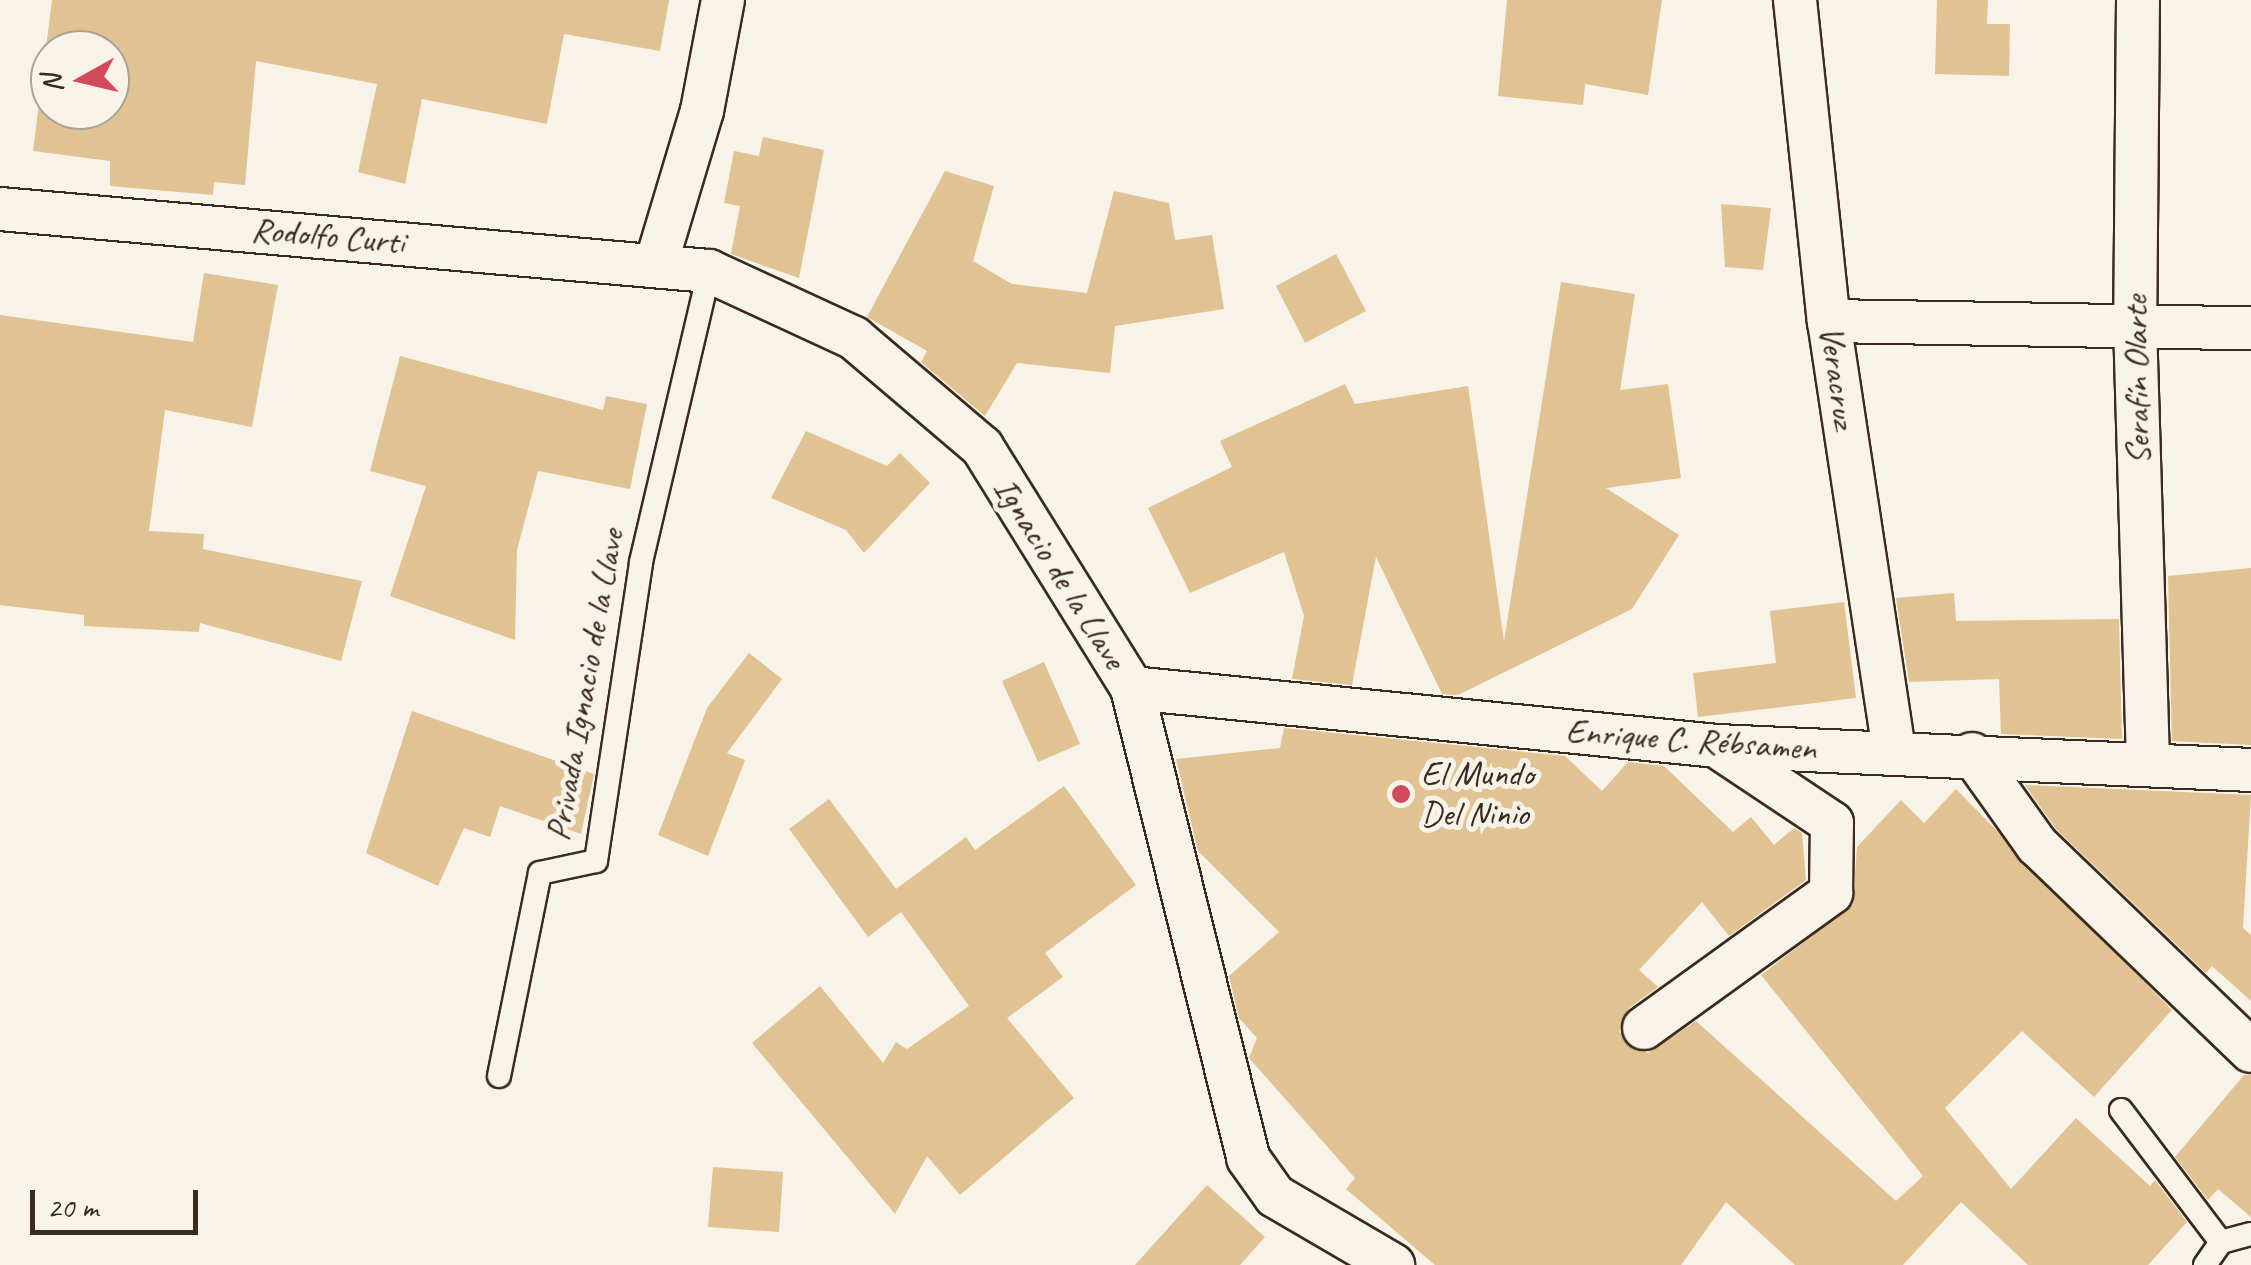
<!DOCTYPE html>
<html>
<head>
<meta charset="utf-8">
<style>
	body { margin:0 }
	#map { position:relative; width:2251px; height:1265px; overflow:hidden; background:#f7f3e8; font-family:Caveat,sans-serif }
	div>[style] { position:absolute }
	.building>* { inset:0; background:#e0c293 }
	.roads { filter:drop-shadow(2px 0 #3b2a1e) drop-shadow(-2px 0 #3b2a1e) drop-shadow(0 2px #3b2a1e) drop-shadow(0 -2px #3b2a1e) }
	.service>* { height:22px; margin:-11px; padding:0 11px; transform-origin:11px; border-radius:11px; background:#f7f3e8 }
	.minor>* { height:42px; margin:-21px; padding:0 21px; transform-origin:21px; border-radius:21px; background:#f7f3e8 }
	.dots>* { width:28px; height:28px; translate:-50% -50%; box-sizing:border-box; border:5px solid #f7f3e8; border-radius:50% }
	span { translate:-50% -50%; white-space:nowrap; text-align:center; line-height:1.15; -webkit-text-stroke:10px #f7f3e8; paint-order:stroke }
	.street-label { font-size:35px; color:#3b2a1e }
	.poi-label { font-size:35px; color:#3b2a1e }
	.left { translate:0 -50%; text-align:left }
	.north { position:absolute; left:30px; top:30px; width:100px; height:100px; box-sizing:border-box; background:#f7f3e8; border:2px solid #aca397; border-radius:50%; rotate:262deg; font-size:28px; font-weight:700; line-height:40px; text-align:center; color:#3b2a1e }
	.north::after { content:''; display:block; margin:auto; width:35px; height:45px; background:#d1495b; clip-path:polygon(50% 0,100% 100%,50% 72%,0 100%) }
	.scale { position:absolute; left:30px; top:1190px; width:168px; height:45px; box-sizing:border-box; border:5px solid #3b2a1e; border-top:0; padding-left:12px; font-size:30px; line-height:35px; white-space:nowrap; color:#3b2a1e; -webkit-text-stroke:8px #f7f3e8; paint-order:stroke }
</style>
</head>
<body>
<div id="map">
	<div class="building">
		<i style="clip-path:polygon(evenodd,52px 0,669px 0,660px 51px,564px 34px,547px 124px,422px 99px,405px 184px,358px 172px,377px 84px,256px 61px,245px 185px,214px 182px,213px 195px,110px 186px,110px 161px,33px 151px,52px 0,50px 50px,110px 50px,110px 110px,50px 110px,50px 50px)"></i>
		<i style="clip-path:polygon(1507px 0,1662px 0,1648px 95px,1585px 84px,1583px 105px,1498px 96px)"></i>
		<i style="clip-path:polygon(1937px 0,1988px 0,1987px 24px,2010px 24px,2009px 76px,1935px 74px)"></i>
		<i style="clip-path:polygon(763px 137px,824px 150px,799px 278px,731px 254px,740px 206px,724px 203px,734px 151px,759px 156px)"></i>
		<i style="clip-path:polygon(945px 171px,994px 186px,973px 261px,1012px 284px,1087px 293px,1114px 191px,1169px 203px,1175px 240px,1212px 235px,1224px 309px,1115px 326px,1110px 373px,1017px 363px,985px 416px,921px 362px,927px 351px,867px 317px)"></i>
		<i style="clip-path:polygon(1721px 204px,1771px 208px,1763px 270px,1725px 267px)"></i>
		<i style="clip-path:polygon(1336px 254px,1366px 311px,1305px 343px,1276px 286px)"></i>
		<i style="clip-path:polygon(204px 273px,278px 285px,252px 427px,165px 410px,149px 531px,204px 534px,203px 549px,362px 581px,341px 661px,200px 623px,199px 632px,84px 626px,84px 615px,0 605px,0 315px,193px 342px)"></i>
		<i style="clip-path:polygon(1561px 282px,1635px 294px,1620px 390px,1668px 384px,1681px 478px,1606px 488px,1679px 535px,1632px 609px,1458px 695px,1442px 694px,1376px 557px,1352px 685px,1292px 679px,1304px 616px,1284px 552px,1190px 593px,1148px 508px,1232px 467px,1220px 441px,1345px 384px,1355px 404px,1468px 386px,1504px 641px)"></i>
		<i style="clip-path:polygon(400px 356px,603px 410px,606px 396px,647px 404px,630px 489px,538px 471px,517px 550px,515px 640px,390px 596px,426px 486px,370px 471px)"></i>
		<i style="clip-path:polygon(806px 431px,887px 466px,900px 453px,930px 483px,864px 553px,846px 530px,771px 498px)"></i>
		<i style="clip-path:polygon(2251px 568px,2251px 745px,2172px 741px,2168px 576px)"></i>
		<i style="clip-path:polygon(1954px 593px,1956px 621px,2119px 619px,2122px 739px,2001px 734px,1999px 679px,1909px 682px,1896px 598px)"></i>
		<i style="clip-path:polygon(1844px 602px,1856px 698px,1698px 717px,1693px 673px,1776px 663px,1770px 611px)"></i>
		<i style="clip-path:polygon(749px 653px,782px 679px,727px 753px,745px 760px,708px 856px,658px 835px,707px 708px)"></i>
		<i style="clip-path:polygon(1044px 662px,1080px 744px,1038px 762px,1002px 681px)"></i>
		<i style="clip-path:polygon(412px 711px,594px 774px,581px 834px,500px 806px,490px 837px,464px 828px,438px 886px,366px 853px)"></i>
		<i style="clip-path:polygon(1284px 728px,1565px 756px,1602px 791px,1628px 762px,1664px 766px,1733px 832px,1751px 817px,1774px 845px,1794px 828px,1802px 833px,1806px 880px,1729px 936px,1702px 902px,1639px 970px,1658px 987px,1629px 1008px,1619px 1032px,1648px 1053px,1696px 1021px,1896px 1201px,1923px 1176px,1761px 975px,1853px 905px,1857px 847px,1901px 800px,1924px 823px,1956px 789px,2172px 1010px,2094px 1097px,2022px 1031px,1945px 1108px,2011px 1189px,2076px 1118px,2150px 1186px,2155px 1180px,2187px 1222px,2148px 1265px,2028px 1265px,1961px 1202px,1903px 1265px,1795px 1265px,1726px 1202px,1681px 1265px,1435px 1265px,1346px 1189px,1355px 1178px,1249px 1058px,1257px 1038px,1239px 1018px,1229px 976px,1279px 932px,1198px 851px,1176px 759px,1280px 748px)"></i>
		<i style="clip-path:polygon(2025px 785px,2251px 795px,2243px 928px,2251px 935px,2251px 1001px,2212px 966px,2206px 973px,2056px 829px)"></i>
		<i style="clip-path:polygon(1064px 786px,1136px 885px,1045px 953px,1063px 977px,1007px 1018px,1074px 1098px,960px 1195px,927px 1156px,895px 1214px,752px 1043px,820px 986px,883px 1063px,896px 1042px,907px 1049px,969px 1006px,901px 912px,868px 937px,789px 829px,829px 799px,896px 889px,966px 837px,975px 850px)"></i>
		<i style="clip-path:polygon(2244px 1075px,2251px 1075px,2251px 1217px,2218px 1189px,2208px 1200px,2175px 1157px)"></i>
		<i style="clip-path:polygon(713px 1167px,783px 1172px,779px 1232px,708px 1227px)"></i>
		<i style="clip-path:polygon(1207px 1185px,1265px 1237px,1240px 1265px,1135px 1265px)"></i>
	</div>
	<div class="roads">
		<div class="service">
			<i style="left:499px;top:1076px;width:207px;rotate:-78.6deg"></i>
			<i style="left:540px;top:873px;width:57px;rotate:-12.1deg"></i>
			<i style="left:596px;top:861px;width:302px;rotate:-81.4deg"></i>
			<i style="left:641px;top:562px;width:299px;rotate:-76.8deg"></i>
			<i style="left:2121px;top:1110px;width:166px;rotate:52.9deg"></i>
			<i style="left:2205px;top:1265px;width:28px;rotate:-55deg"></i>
			<i style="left:2221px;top:1242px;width:31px;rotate:-15deg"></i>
		</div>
		<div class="minor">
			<i style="left:1795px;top:0;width:323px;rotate:84deg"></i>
			<i style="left:1829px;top:321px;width:436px;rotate:81.4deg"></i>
			<i style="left:2138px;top:0;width:324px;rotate:90.5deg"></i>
			<i style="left:2135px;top:324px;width:435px;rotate:88.3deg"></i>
			<i style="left:0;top:209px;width:712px;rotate:5deg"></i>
			<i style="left:709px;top:271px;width:160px;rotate:24.8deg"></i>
			<i style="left:854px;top:338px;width:168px;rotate:40.4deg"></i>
			<i style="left:982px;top:447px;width:284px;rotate:58.1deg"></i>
			<i style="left:1132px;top:688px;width:484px;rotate:76.1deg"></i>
			<i style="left:1248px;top:1158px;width:47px;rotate:54.6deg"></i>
			<i style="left:1275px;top:1196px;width:137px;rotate:30.3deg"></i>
			<i style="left:656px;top:264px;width:160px;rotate:-73.3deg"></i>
			<i style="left:702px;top:111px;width:113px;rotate:-79.3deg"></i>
			<i style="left:1829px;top:321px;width:422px;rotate:1deg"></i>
			<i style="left:1132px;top:688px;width:588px;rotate:5.66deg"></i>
			<i style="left:1717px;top:746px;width:535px;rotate:2.57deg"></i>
			<i style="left:1972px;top:754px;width:112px;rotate:54.5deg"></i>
			<i style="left:2037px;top:845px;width:297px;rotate:43.9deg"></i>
			<i style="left:1644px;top:1028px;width:231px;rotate:-35.8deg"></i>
			<i style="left:1831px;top:893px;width:70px;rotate:-89.2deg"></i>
			<i style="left:1832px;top:823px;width:137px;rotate:-146.3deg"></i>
		</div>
	</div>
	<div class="dots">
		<i style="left:1401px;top:794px;background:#d1495b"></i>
	</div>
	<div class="street-label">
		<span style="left:328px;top:236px;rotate:5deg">Rodolfo Curti</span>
		<span style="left:1838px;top:377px;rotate:82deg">Veracruz</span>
		<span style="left:2137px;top:380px;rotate:-91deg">Serafín Olarte</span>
		<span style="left:1060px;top:573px;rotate:58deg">Ignacio de la Llave</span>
		<span style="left:585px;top:685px;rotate:-80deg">Privada Ignacio de la Llave</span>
		<span style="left:1691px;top:740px;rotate:4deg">Enrique C. Rébsamen</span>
	</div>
	<div class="poi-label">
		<span class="left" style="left:1421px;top:794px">El Mundo<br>Del Ninio</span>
	</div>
	<div class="north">N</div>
	<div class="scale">20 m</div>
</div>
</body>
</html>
